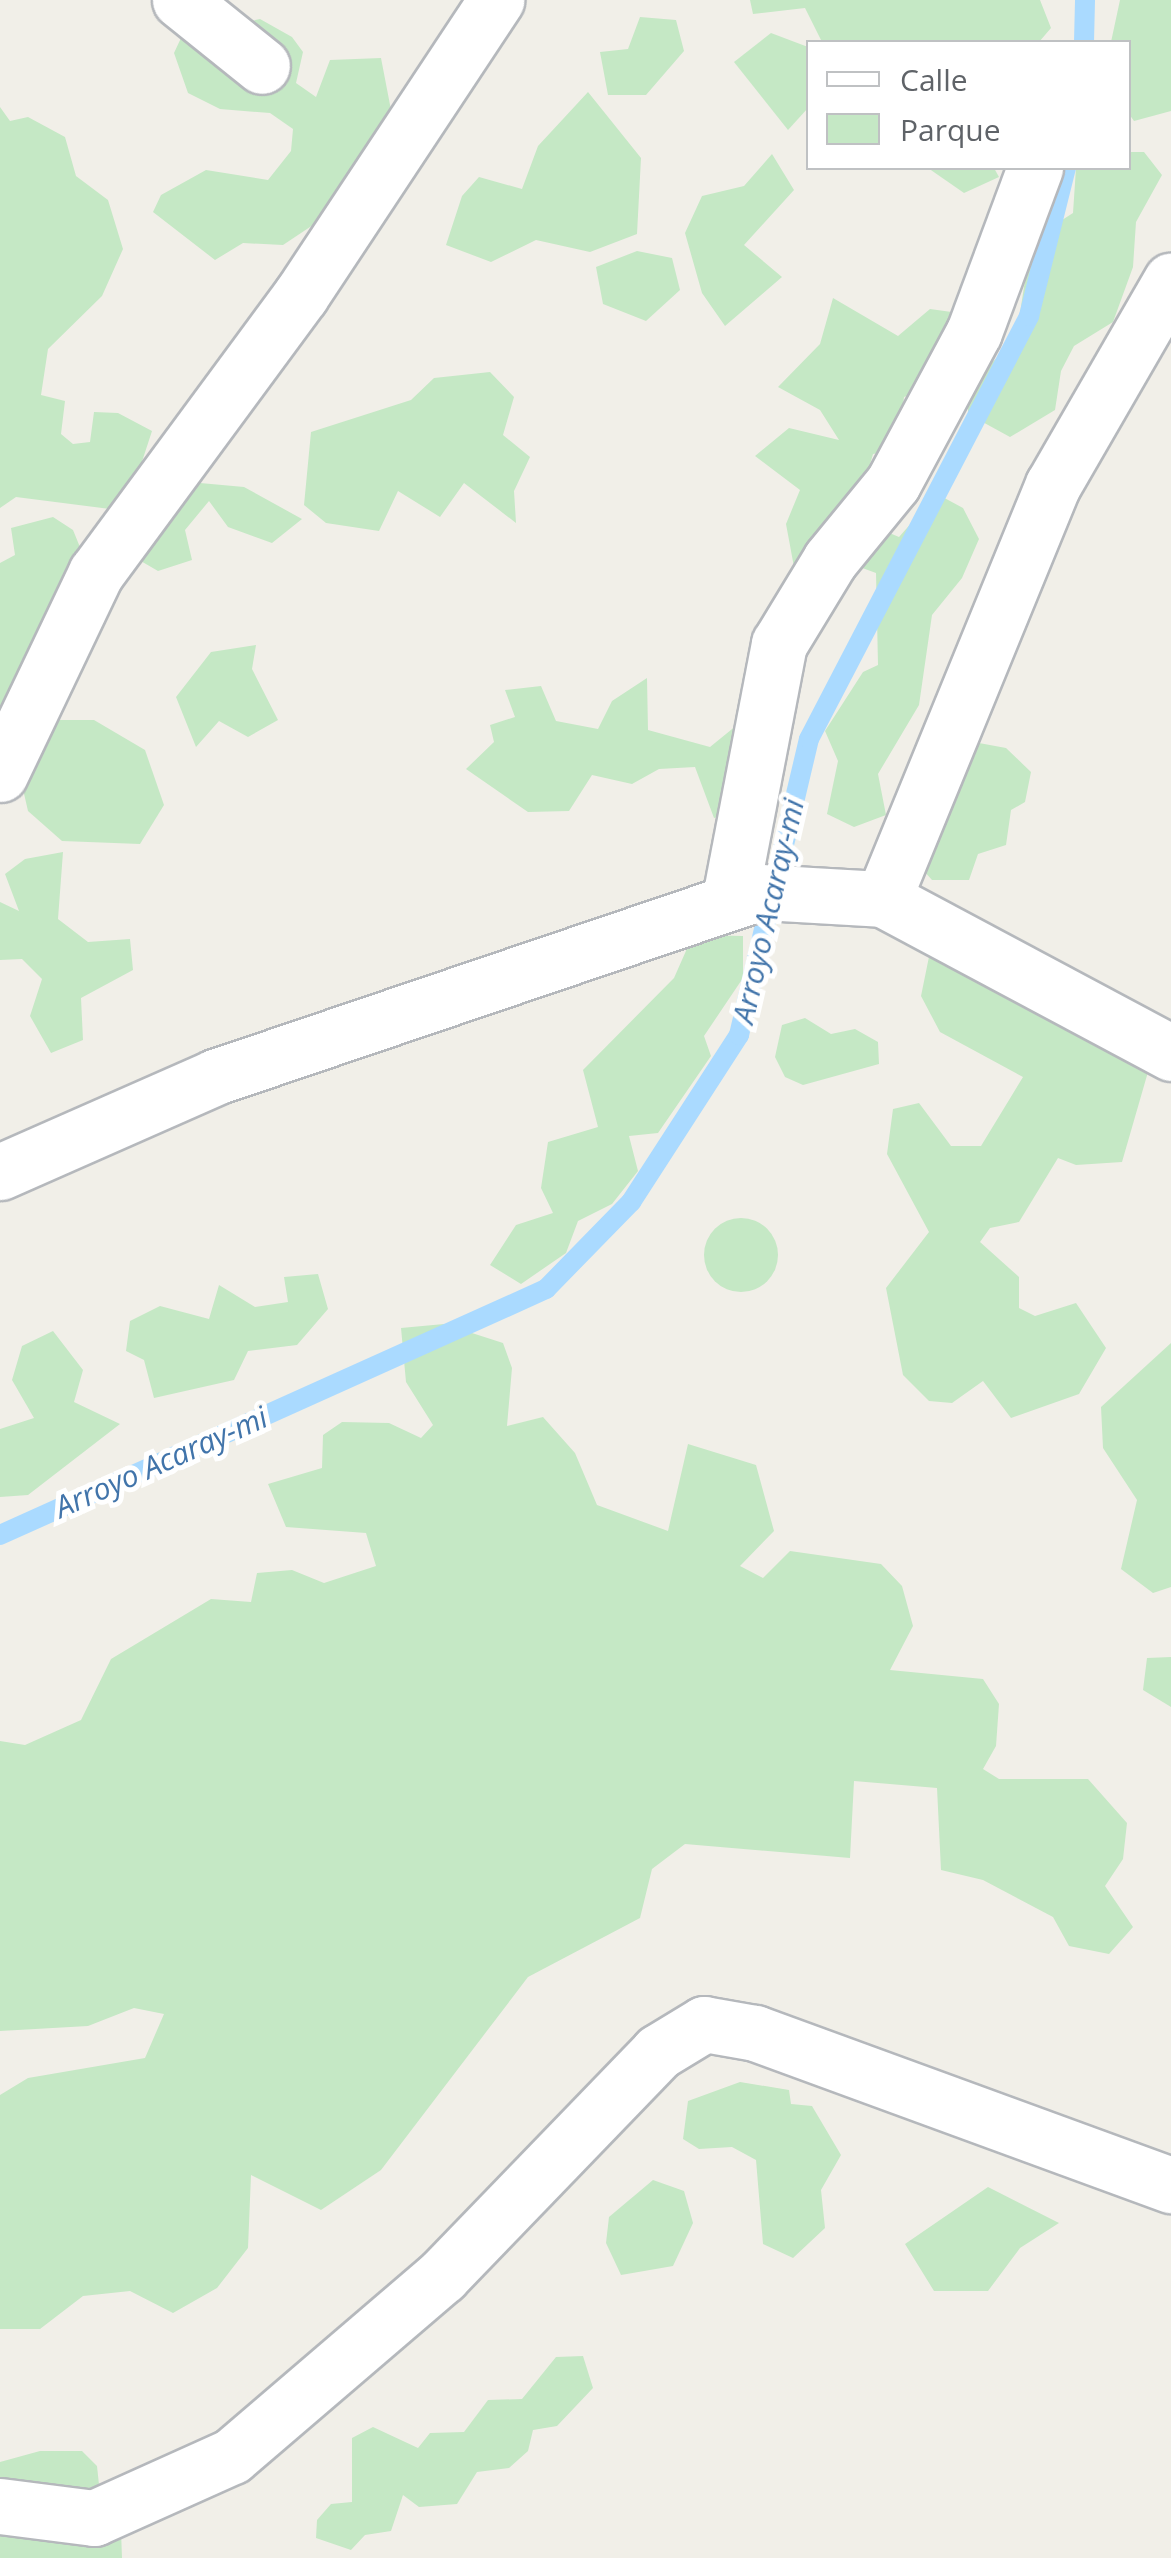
<!DOCTYPE html>
<html>
<head>
<meta charset="utf-8">
<style>
	body { margin:0 }
	#map { position:relative; width:1171px; height:2558px; overflow:hidden; background:#f1efe8; font-family:"Open Sans",sans-serif }
	div>[style] { position:absolute }
	.green>* { inset:0; background:#c5e8c5 }
	.round { border-radius:50% }
	.stream>* { height:20px; margin:-10px; padding:0 10px; transform-origin:10px; border-radius:10px; background:#aadaff }
	.roads { filter:drop-shadow(2px 0 #b5b8bc) drop-shadow(-2px 0 #b5b8bc) drop-shadow(0 2px #b5b8bc) drop-shadow(0 -2px #b5b8bc) }
	.street>* { height:55px; margin:-27.5px; padding:0 27.5px; transform-origin:27.5px; border-radius:27.5px; background:#fff }
	span { translate:-50% -50%; white-space:nowrap; text-align:center; line-height:1.15; -webkit-text-stroke:10px #fff; paint-order:stroke }
	.water-label { font-size:30px; color:#4174aa; font-style:italic }
	.legend { position:absolute; left:806px; top:40px; width:325px; height:130px; box-sizing:border-box; background:#fff; border:2px solid #bfc1c3; margin:0; padding:12px 18px; list-style:none; font-size:30px; color:#5f6368 }
	.legend li { display:flex; align-items:center; gap:20px; height:50px }
	.legend b { width:50px; border:2px solid #bfc1c3 }
</style>
</head>
<body>
<div id="map">
	<div class="green">
		<i style="clip-path:polygon(750px 0,1040px 0,1051px 28px,1039px 42px,822px 42px,805px 8px,753px 14px)"></i>
		<i style="clip-path:polygon(1120px 0,1171px 0,1171px 111px,1134px 121px,1129px 114px,1128px 42px,1111px 42px)"></i>
		<i style="clip-path:polygon(640px 17px,676px 20px,684px 51px,646px 95px,608px 95px,600px 52px,628px 49px)"></i>
		<i style="clip-path:polygon(212px 18px,233px 25px,260px 19px,292px 37px,303px 52px,296px 83px,316px 97px,330px 60px,381px 58px,391px 110px,334px 211px,283px 245px,243px 243px,215px 260px,153px 212px,161px 195px,206px 170px,268px 180px,291px 151px,293px 129px,270px 113px,220px 109px,188px 93px,174px 53px,181px 38px)"></i>
		<i style="clip-path:polygon(771px 33px,808px 47px,808px 108px,788px 130px,734px 62px)"></i>
		<i style="clip-path:polygon(588px 92px,641px 158px,637px 234px,590px 252px,536px 240px,491px 262px,446px 245px,462px 196px,479px 177px,522px 189px,538px 146px)"></i>
		<i style="clip-path:polygon(0 107px,10px 121px,28px 117px,65px 137px,76px 176px,108px 200px,123px 249px,102px 296px,48px 349px,41px 395px,65px 401px,61px 434px,73px 444px,90px 442px,94px 412px,118px 413px,152px 431px,135px 483px,110px 509px,16px 497px,0 508px)"></i>
		<i style="clip-path:polygon(1129px 152px,1144px 152px,1162px 175px,1136px 222px,1133px 267px,1113px 322px,1074px 346px,1061px 371px,1055px 410px,1010px 437px,968px 414px,968px 385px,1016px 340px,1031px 240px,1073px 213px,1076px 168px,1128px 168px)"></i>
		<i style="clip-path:polygon(772px 154px,794px 190px,744px 245px,782px 277px,725px 326px,702px 293px,685px 233px,702px 196px,744px 186px)"></i>
		<i style="clip-path:polygon(928px 168px,994px 168px,999px 177px,964px 193px)"></i>
		<i style="clip-path:polygon(637px 251px,672px 258px,680px 290px,646px 321px,603px 304px,596px 267px)"></i>
		<i style="clip-path:polygon(833px 298px,898px 336px,930px 309px,966px 314px,966px 376px,904px 397px,898px 450px,873px 454px,866px 478px,868px 524px,899px 537px,937px 494px,963px 508px,979px 539px,962px 578px,932px 615px,919px 705px,878px 774px,886px 815px,854px 827px,827px 814px,838px 761px,825px 731px,863px 672px,878px 665px,876px 573px,824px 554px,794px 567px,786px 524px,800px 490px,755px 456px,789px 428px,839px 440px,820px 410px,778px 387px,820px 344px)"></i>
		<i style="clip-path:polygon(490px 372px,514px 397px,503px 435px,530px 457px,514px 491px,516px 523px,464px 483px,440px 517px,398px 491px,379px 531px,326px 523px,304px 505px,311px 432px,411px 400px,434px 378px)"></i>
		<i style="clip-path:polygon(167px 480px,244px 487px,302px 519px,272px 543px,228px 527px,209px 501px,185px 530px,192px 560px,158px 571px,127px 553px)"></i>
		<i style="clip-path:polygon(53px 517px,73px 530px,84px 557px,0 718px,0 563px,15px 555px,11px 528px)"></i>
		<i style="clip-path:polygon(256px 645px,252px 669px,278px 720px,248px 737px,219px 721px,196px 747px,176px 697px,211px 652px)"></i>
		<i style="clip-path:polygon(647px 678px,648px 730px,710px 747px,753px 712px,760px 806px,714px 818px,695px 767px,659px 769px,632px 784px,592px 775px,569px 811px,528px 812px,466px 769px,494px 742px,490px 725px,515px 717px,505px 690px,541px 686px,556px 721px,598px 729px,612px 701px)"></i>
		<i style="clip-path:polygon(48px 720px,94px 720px,145px 750px,164px 805px,140px 844px,62px 841px,28px 811px,17px 763px)"></i>
		<i style="clip-path:polygon(979px 743px,1006px 748px,1031px 772px,1025px 802px,1011px 810px,1006px 845px,978px 854px,969px 880px,932px 880px,915px 861px,954px 774px,967px 772px)"></i>
		<i style="clip-path:polygon(63px 852px,58px 919px,88px 942px,130px 939px,133px 970px,81px 998px,83px 1040px,51px 1053px,30px 1016px,42px 979px,22px 959px,0 960px,0 902px,19px 911px,5px 874px,25px 859px)"></i>
		<i style="clip-path:polygon(693px 935px,743px 936px,743px 978px,704px 1036px,711px 1056px,658px 1133px,629px 1136px,638px 1171px,612px 1204px,578px 1221px,566px 1253px,521px 1284px,490px 1265px,516px 1225px,553px 1213px,541px 1188px,548px 1142px,598px 1127px,583px 1070px,674px 978px)"></i>
		<i style="clip-path:polygon(933px 937px,1029px 1011px,1068px 1001px,1150px 1065px,1122px 1162px,1076px 1165px,1058px 1158px,1019px 1222px,990px 1228px,980px 1242px,1019px 1277px,1019px 1308px,1035px 1316px,1076px 1303px,1106px 1348px,1079px 1394px,1011px 1418px,983px 1381px,952px 1403px,929px 1401px,903px 1375px,886px 1288px,929px 1232px,887px 1154px,893px 1109px,919px 1103px,951px 1146px,981px 1146px,1023px 1077px,940px 1032px,921px 996px)"></i>
		<i style="clip-path:polygon(805px 1018px,831px 1034px,855px 1029px,878px 1042px,879px 1064px,803px 1085px,785px 1077px,775px 1057px,782px 1025px)"></i>
		<i class="round" style="left:704px;top:1218px;width:74px;height:74px"></i>
		<i style="clip-path:polygon(318px 1274px,328px 1309px,297px 1345px,248px 1351px,234px 1380px,154px 1398px,144px 1360px,126px 1351px,130px 1321px,160px 1306px,209px 1319px,219px 1285px,255px 1307px,288px 1302px,284px 1277px)"></i>
		<i style="clip-path:polygon(444px 1324px,503px 1343px,512px 1368px,507px 1426px,543px 1417px,575px 1453px,597px 1505px,668px 1531px,688px 1444px,756px 1465px,774px 1531px,740px 1566px,763px 1578px,790px 1551px,881px 1564px,902px 1586px,913px 1626px,890px 1670px,983px 1679px,999px 1704px,996px 1746px,983px 1769px,999px 1779px,1088px 1779px,1127px 1823px,1123px 1859px,1105px 1886px,1133px 1927px,1109px 1954px,1069px 1946px,1053px 1917px,983px 1880px,941px 1870px,937px 1788px,854px 1781px,850px 1858px,685px 1844px,652px 1869px,640px 1918px,528px 1977px,381px 2170px,321px 2210px,251px 2175px,248px 2248px,217px 2288px,173px 2313px,130px 2291px,83px 2296px,40px 2329px,0 2329px,0 2095px,28px 2078px,145px 2058px,164px 2014px,134px 2008px,88px 2026px,0 2031px,0 1741px,25px 1745px,81px 1720px,111px 1659px,211px 1599px,251px 1602px,257px 1573px,292px 1570px,324px 1583px,376px 1566px,366px 1533px,286px 1527px,268px 1484px,322px 1468px,323px 1435px,342px 1422px,389px 1423px,421px 1438px,433px 1425px,406px 1382px,401px 1328px)"></i>
		<i style="clip-path:polygon(53px 1331px,83px 1370px,74px 1402px,120px 1424px,28px 1495px,0 1497px,0 1429px,34px 1418px,12px 1380px,22px 1346px)"></i>
		<i style="clip-path:polygon(1171px 1343px,1171px 1587px,1153px 1593px,1121px 1569px,1137px 1500px,1103px 1448px,1101px 1407px)"></i>
		<i style="clip-path:polygon(1171px 1657px,1171px 1707px,1143px 1690px,1147px 1658px)"></i>
		<i style="clip-path:polygon(740px 2082px,789px 2090px,791px 2104px,812px 2106px,841px 2155px,821px 2190px,825px 2228px,793px 2258px,763px 2244px,756px 2160px,732px 2147px,699px 2149px,683px 2139px,688px 2101px)"></i>
		<i style="clip-path:polygon(653px 2180px,684px 2191px,693px 2223px,673px 2266px,621px 2275px,606px 2243px,609px 2217px)"></i>
		<i style="clip-path:polygon(988px 2187px,1059px 2223px,1020px 2248px,988px 2291px,934px 2291px,905px 2244px)"></i>
		<i style="clip-path:polygon(583px 2356px,593px 2388px,557px 2426px,533px 2430px,528px 2451px,509px 2468px,477px 2472px,457px 2504px,419px 2507px,403px 2495px,391px 2531px,365px 2535px,351px 2550px,316px 2538px,317px 2520px,331px 2504px,352px 2502px,352px 2438px,373px 2427px,418px 2448px,430px 2433px,464px 2432px,488px 2400px,522px 2399px,556px 2357px)"></i>
		<i style="clip-path:polygon(40px 2451px,82px 2451px,97px 2466px,100px 2494px,120px 2503px,122px 2558px,0 2558px,0 2462px)"></i>
	</div>
	<div class="stream">
		<i style="left:1084px;top:42px;width:42px;rotate:-88.6deg"></i>
		<i style="left:0;top:1535px;width:599px;rotate:-24.25deg"></i>
		<i style="left:546px;top:1289px;width:122px;rotate:-45.7deg"></i>
		<i style="left:631px;top:1202px;width:199px;rotate:-57.1deg"></i>
		<i style="left:739px;top:1035px;width:304px;rotate:-76.7deg"></i>
		<i style="left:809px;top:739px;width:477px;rotate:-62.5deg"></i>
		<i style="left:1029px;top:316px;width:153px;rotate:-76deg"></i>
	</div>
	<div class="roads">
		<div class="street">
			<i style="left:180px;top:0;width:105px;rotate:38.8deg"></i>
			<i style="left:0;top:774px;width:223px;rotate:-64.5deg"></i>
			<i style="left:96px;top:573px;width:345px;rotate:-53.6deg"></i>
			<i style="left:301px;top:295px;width:354px;rotate:-56.5deg"></i>
			<i style="left:730px;top:898px;width:259px;rotate:-79.1deg"></i>
			<i style="left:779px;top:644px;width:98px;rotate:-58.7deg"></i>
			<i style="left:830px;top:560px;width:99px;rotate:-50.7deg"></i>
			<i style="left:893px;top:483px;width:171px;rotate:-61.8deg"></i>
			<i style="left:974px;top:332px;width:175px;rotate:-69.6deg"></i>
			<i style="left:883px;top:899px;width:448px;rotate:-67.7deg"></i>
			<i style="left:1053px;top:485px;width:236px;rotate:-60deg"></i>
			<i style="left:0;top:1172px;width:235px;rotate:-23.8deg"></i>
			<i style="left:215px;top:1077px;width:576px;rotate:-18.72deg"></i>
			<i style="left:761px;top:892px;width:122px;rotate:3.3deg"></i>
			<i style="left:883px;top:899px;width:327px;rotate:28.1deg"></i>
			<i style="left:0;top:2506px;width:95px;rotate:7.3deg"></i>
			<i style="left:94px;top:2518px;width:151px;rotate:-24.2deg"></i>
			<i style="left:232px;top:2456px;width:277px;rotate:-40.6deg"></i>
			<i style="left:442px;top:2276px;width:311px;rotate:-46deg"></i>
			<i style="left:658px;top:2052px;width:54px;rotate:-31.3deg"></i>
			<i style="left:704px;top:2024px;width:52px;rotate:10deg"></i>
			<i style="left:755px;top:2033px;width:443px;rotate:20.1deg"></i>
		</div>
	</div>
	<div class="water-label">
		<span style="left:768px;top:911px;rotate:-77deg">Arroyo Acaray-mi</span>
		<span style="left:161px;top:1462px;rotate:-24deg">Arroyo Acaray-mi</span>
	</div>
	<ul class="legend">
	<li><b style="height:12px;background:#fff"></b>Calle</li>
	<li><b style="height:28px;background:#c5e8c5"></b>Parque</li>
	</ul>
</div>
</body>
</html>
